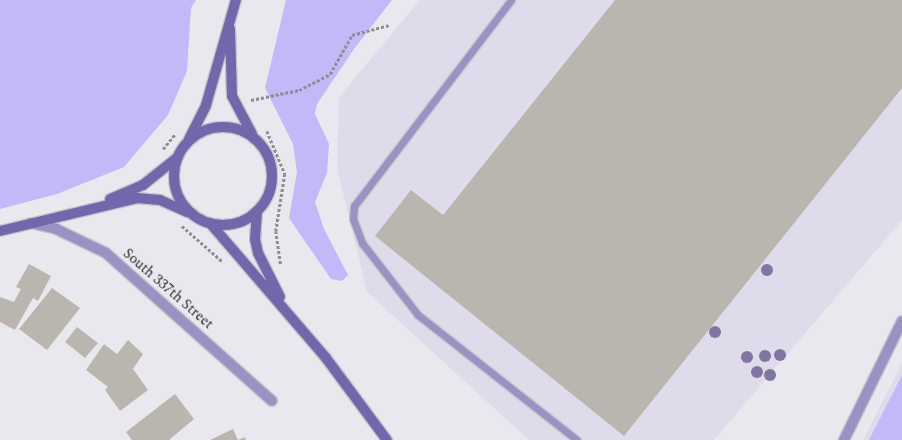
<!DOCTYPE html>
<html>
<head>
<meta charset="utf-8">
<style>
	body { margin:0 }
	#map { position:relative; width:902px; height:440px; overflow:hidden; background:#e9e8ef; font-family:Spectral,serif }
	div>[style] { position:absolute }
	.built>* { inset:0; background:#dedceb }
	.green>* { inset:0; background:#c2b9f8 }
	.building>* { inset:0; background:#bbb5b0 }
	.path>* { height:2.5px; margin-top:-1.25px; transform-origin:0; background:repeating-linear-gradient(90deg,#8e8d92 0 3px,transparent 0 5px) }
	.roads { filter:drop-shadow(1px 0 #c6c5cb) drop-shadow(-1px 0 #c6c5cb) drop-shadow(0 1px #c6c5cb) drop-shadow(0 -1px #c6c5cb) }
	.lane>* { height:7px; margin:-3.5px; padding:0 3.5px; transform-origin:3.5px; border-radius:3.5px; background:#9992c2 }
	.street>* { height:10px; margin:-5px; padding:0 5px; transform-origin:5px; border-radius:5px; background:#9992c2 }
	.secondary>* { height:10px; margin:-5px; padding:0 5px; transform-origin:5px; border-radius:5px; background:#7367ac }
	.secondary>.ring { margin:-5px; padding:0; box-sizing:content-box; background:none; border:10px solid #7367ac; border-radius:50% }
	.trees>* { width:12px; height:12px; margin:-6px; border-radius:50%; background:#8275a1 }
	span { translate:-50% -50%; white-space:nowrap; text-align:center; line-height:1.15; -webkit-text-stroke:3px #e9e8ef; paint-order:stroke }
	.street-label { font-size:14px; color:#252427 }
</style>
</head>
<body>
<div id="map">
	<div class="built">
		<i style="clip-path:polygon(420px 0,902px 0,902px 220px,714px 440px,529px 440px,367px 292px,337px 168px,339px 97px)"></i>
		<i style="clip-path:polygon(902px 363px,902px 440px,863px 440px)"></i>
	</div>
	<div class="green">
		<i style="clip-path:polygon(0 0,196px 0,191px 8px,187px 71px,168px 115px,124px 167px,57px 194px,0 209px)"></i>
		<i style="clip-path:polygon(286px 0,392px 0,354px 49px,317px 104px,315px 114px,329px 144px,327px 173px,315px 202px,324px 229px,348px 275px,342px 281px,331px 279px,289px 218px,297px 172px,293px 144px,265px 88px)"></i>
		<i style="clip-path:polygon(902px 375px,902px 440px,869px 440px)"></i>
	</div>
	<div class="building">
		<i style="clip-path:polygon(615px 0,902px 0,902px 88px,624px 436px,375px 236px,411px 190px,443px 215px)"></i>
		<i style="clip-path:polygon(29px 264px,51px 276px,38px 301px,33px 298px,15px 330px,0 322px,0 297px,14px 302px,21px 289px,16px 287px)"></i>
		<i style="clip-path:polygon(52px 288px,80px 308px,47px 350px,19px 329px)"></i>
		<i style="clip-path:polygon(77px 327px,98px 343px,85px 358px,65px 342px)"></i>
		<i style="clip-path:polygon(128px 340px,143px 354px,133px 369px,148px 390px,120px 411px,105px 390px,108px 387px,86px 370px,104px 344px,117px 354px)"></i>
		<i style="clip-path:polygon(175px 394px,194px 419px,169px 440px,132px 440px,126px 432px)"></i>
		<i style="clip-path:polygon(233px 429px,238px 440px,245px 437px,246px 440px,210px 440px)"></i>
	</div>
	<div class="path">
		<i style="left:251px;top:100px;width:49px;rotate:-11.8deg"></i>
		<i style="left:299px;top:90px;width:35px;rotate:-27deg"></i>
		<i style="left:330px;top:74px;width:45px;rotate:-60.6deg"></i>
		<i style="left:352px;top:35px;width:38px;rotate:-15deg"></i>
		<i style="left:267px;top:131px;width:47px;rotate:67.3deg"></i>
		<i style="left:285px;top:174px;width:58px;rotate:99deg"></i>
		<i style="left:276px;top:231px;width:34px;rotate:82deg"></i>
		<i style="left:163px;top:149px;width:19px;rotate:-51deg"></i>
		<i style="left:182px;top:226px;width:53px;rotate:41.2deg"></i>
	</div>
	<div class="roads">
		<div class="lane">
			<i style="left:511px;top:0;width:259px;rotate:127.3deg"></i>
			<i style="left:354px;top:206px;width:13px;rotate:94deg"></i>
			<i style="left:353px;top:219px;width:26px;rotate:69deg"></i>
			<i style="left:362px;top:243px;width:91px;rotate:52.1deg"></i>
			<i style="left:418px;top:315px;width:202px;rotate:38.2deg"></i>
		</div>
		<div class="street">
			<i style="left:31px;top:223px;width:26px;rotate:13deg"></i>
			<i style="left:56px;top:229px;width:55px;rotate:25.6deg"></i>
			<i style="left:106px;top:253px;width:222px;rotate:41.7deg"></i>
			<i style="left:844px;top:440px;width:132px;rotate:-64deg"></i>
		</div>
		<div class="secondary">
			<i style="left:230px;top:29px;width:67px;rotate:88.3deg"></i>
			<i style="left:232px;top:96px;width:43px;rotate:62.2deg"></i>
			<i class="ring" style="left:174px;top:127px;width:88px;height:88px"></i>
			<i style="left:189px;top:139px;width:38px;rotate:-63deg"></i>
			<i style="left:206px;top:105px;width:109px;rotate:-74.1deg"></i>
			<i style="left:110px;top:199px;width:36px;rotate:-23deg"></i>
			<i style="left:143px;top:185px;width:45px;rotate:-38.7deg"></i>
			<i style="left:257px;top:211px;width:28px;rotate:94deg"></i>
			<i style="left:255px;top:239px;width:14px;rotate:78deg"></i>
			<i style="left:258px;top:253px;width:49px;rotate:63.4deg"></i>
			<i style="left:210px;top:223px;width:178px;rotate:49.3deg"></i>
			<i style="left:326px;top:358px;width:102px;rotate:53.4deg"></i>
			<i style="left:0;top:231px;width:141px;rotate:-13.5deg"></i>
			<i style="left:137px;top:198px;width:23px;rotate:5deg"></i>
			<i style="left:160px;top:200px;width:30px;rotate:24deg"></i>
		</div>
	</div>
	<div class="trees">
		<i style="left:767px;top:270px"></i>
		<i style="left:715px;top:332px"></i>
		<i style="left:780px;top:355px"></i>
		<i style="left:765px;top:356px"></i>
		<i style="left:747px;top:357px"></i>
		<i style="left:757px;top:372px"></i>
		<i style="left:770px;top:375px"></i>
	</div>
	<div class="street-label">
		<span style="left:168px;top:289px;rotate:41deg">South 337th Street</span>
	</div>
</div>
</body>
</html>
